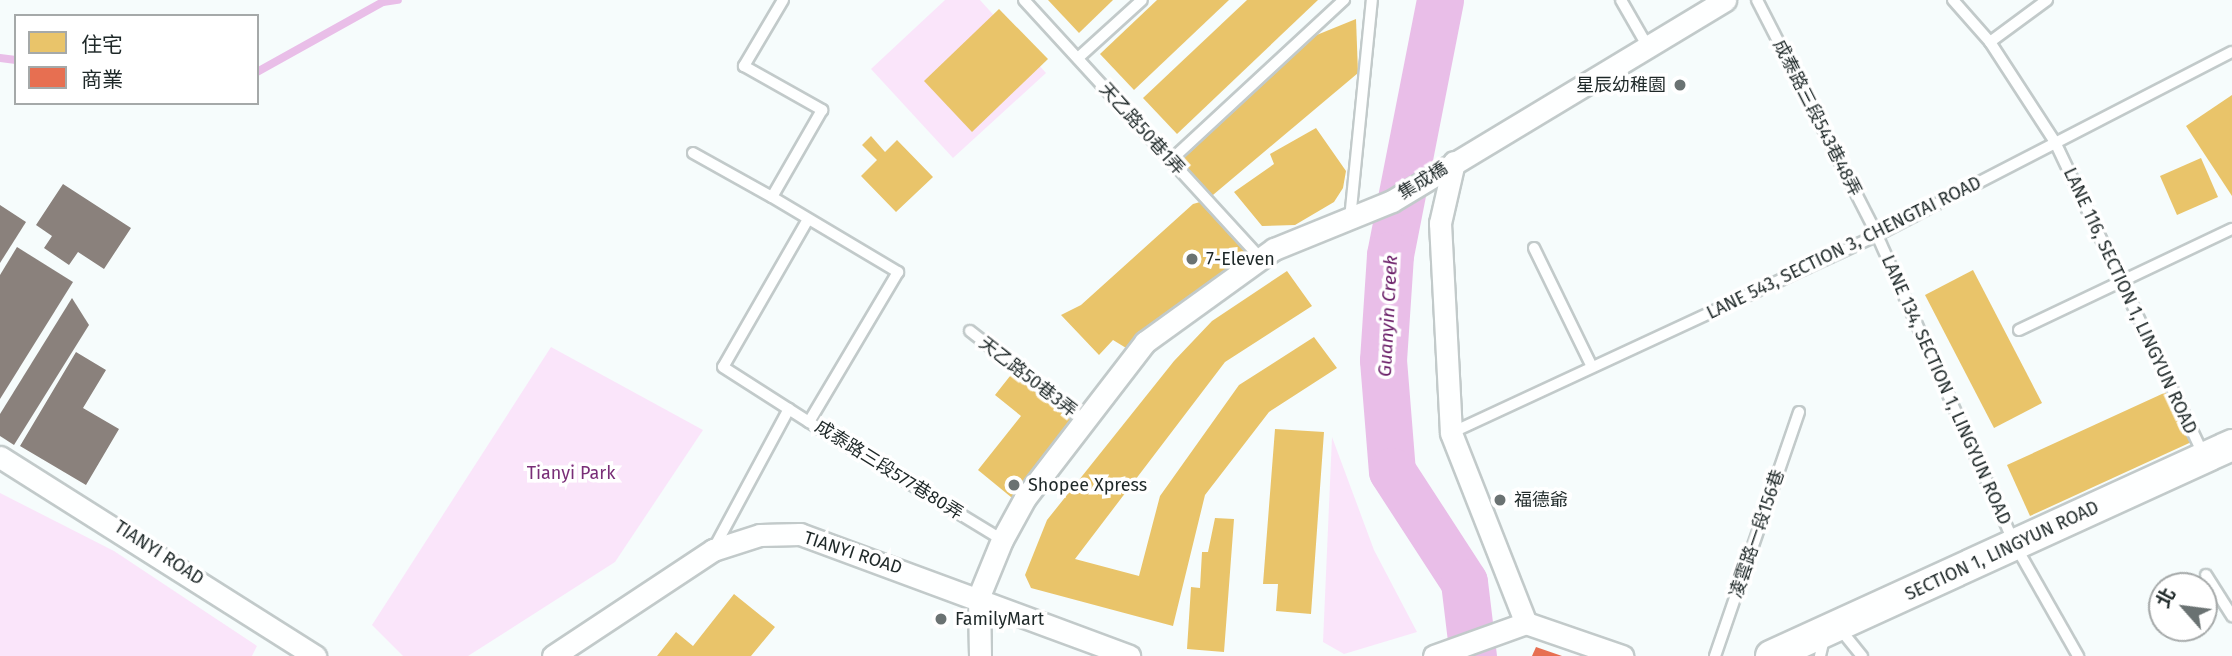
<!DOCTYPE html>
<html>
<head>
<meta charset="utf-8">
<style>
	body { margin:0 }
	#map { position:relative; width:2232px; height:656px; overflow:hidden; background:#f6fcfc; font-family:"Fira Sans","Noto Sans TC",sans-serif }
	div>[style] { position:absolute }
	.green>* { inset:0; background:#fae5fa }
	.homes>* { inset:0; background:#e9c46a }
	.shops>* { inset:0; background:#e76f51 }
	.industry>* { inset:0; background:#8a817c }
	.stream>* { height:8px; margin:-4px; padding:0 4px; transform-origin:4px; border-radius:4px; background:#e9bee8 }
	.river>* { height:47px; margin:-23.5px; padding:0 23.5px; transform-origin:23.5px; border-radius:23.5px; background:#e9bee8 }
	.roads { filter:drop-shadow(2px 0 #c2caca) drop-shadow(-2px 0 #c2caca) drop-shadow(0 2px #c2caca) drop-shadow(0 -2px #c2caca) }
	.lane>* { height:10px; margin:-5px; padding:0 5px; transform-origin:5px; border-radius:5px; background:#feffff }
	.street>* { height:21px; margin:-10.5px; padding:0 10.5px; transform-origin:10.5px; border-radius:10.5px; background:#feffff }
	.secondary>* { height:30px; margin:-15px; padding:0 15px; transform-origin:15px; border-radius:15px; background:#feffff }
	.dots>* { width:19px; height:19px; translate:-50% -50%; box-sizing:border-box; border:4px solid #fff; border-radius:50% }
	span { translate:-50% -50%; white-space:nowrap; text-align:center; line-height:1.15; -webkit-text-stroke:7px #fff; paint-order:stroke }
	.poi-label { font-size:18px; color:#1e2828 }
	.right { translate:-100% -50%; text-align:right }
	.left { translate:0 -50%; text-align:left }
	.street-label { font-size:18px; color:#1e2828 }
	.park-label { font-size:18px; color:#792e77 }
	.water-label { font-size:19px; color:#6b2069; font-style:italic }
	.legend { position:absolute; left:14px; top:14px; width:245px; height:91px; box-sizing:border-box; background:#fff; border:2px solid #a5a9a9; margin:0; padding:9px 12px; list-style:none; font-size:21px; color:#1e2828 }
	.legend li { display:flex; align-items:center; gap:14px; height:35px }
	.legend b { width:35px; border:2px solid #a5a9a9 }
	.north { position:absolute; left:2148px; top:572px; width:70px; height:70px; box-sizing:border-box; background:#fff; border:2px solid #a5a9a9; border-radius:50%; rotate:298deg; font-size:19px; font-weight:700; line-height:28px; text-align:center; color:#1e2828 }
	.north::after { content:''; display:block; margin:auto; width:24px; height:32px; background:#6a7272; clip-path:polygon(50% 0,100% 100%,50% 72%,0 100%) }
</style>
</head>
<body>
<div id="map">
	<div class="green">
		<i style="clip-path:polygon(945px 0,980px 0,1046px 73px,953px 158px,871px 69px)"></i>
		<i style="clip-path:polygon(551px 347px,703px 430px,615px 562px,468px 656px,403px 656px,372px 625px)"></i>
		<i style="clip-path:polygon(1332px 437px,1374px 550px,1417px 632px,1344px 654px,1323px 642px)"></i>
		<i style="clip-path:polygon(0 493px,114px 551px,257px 646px,252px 656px,0 656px)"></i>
	</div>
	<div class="homes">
		<i style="clip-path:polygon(1048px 0,1113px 0,1079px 33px)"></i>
		<i style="clip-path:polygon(1157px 0,1229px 0,1134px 90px,1100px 54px)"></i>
		<i style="clip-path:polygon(1247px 0,1318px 0,1177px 134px,1143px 98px)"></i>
		<i style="clip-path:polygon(999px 9px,1048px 59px,972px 132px,924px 81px)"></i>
		<i style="clip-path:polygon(1356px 19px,1358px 73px,1207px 200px,1171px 160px,1297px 43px)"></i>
		<i style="clip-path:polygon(2232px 95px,2232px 196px,2186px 126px)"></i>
		<i style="clip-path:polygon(1316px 128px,1346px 171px,1343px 188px,1334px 202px,1295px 225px,1262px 226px,1234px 192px,1274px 164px,1270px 154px)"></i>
		<i style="clip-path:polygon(871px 136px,885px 152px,897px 140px,933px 177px,896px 212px,861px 176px,877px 160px,862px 145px)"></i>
		<i style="clip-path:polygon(2201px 158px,2218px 197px,2177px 215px,2160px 176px)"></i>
		<i style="clip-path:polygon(1207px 200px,1260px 258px,1131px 351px,1113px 340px,1099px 355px,1061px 315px,1081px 305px,1193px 204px)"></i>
		<i style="clip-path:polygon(1973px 270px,2042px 403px,1994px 428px,1925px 295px)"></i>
		<i style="clip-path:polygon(1287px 271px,1312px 306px,1225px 362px,1075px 559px,1139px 576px,1160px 496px,1239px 385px,1314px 337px,1337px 368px,1269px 412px,1205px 495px,1173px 626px,1031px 588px,1025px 575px,1047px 520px,1174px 361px,1212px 321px)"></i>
		<i style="clip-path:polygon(1014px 371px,1080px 423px,1017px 502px,978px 470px,1021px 416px,995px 395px)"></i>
		<i style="clip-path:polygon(2175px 388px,2198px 439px,2030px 516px,2007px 465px)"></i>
		<i style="clip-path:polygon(1275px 429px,1324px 432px,1311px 614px,1276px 611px,1278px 584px,1263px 584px)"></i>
		<i style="clip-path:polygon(1215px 518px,1234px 519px,1224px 652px,1187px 649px,1191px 587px,1200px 588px,1202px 552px,1208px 552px)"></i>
		<i style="clip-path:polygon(734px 594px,775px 627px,751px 656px,657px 656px,676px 632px,693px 646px)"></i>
	</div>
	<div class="shops">
		<i style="clip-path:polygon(1536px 647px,1562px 656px,1532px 656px)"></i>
	</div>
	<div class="industry">
		<i style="clip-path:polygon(63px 184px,131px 228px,104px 269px,78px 252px,69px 265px,44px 248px,52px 236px,36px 225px)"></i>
		<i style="clip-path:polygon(0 205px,26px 222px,0 263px)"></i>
		<i style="clip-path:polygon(17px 247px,73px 282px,0 399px,0 275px)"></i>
		<i style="clip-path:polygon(72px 298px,89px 325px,14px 445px,0 436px,0 414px)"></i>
		<i style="clip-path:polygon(76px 352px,106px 370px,83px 408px,119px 429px,86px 485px,20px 446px)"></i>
	</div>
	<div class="stream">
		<i style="left:0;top:58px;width:16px;rotate:7deg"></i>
		<i style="left:257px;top:72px;width:144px;rotate:-29.1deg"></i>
		<i style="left:383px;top:2px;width:15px;rotate:-8deg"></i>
	</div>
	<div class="river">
		<i style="left:1440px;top:0;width:260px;rotate:101.1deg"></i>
		<i style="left:1390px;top:255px;width:105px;rotate:93.8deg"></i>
		<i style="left:1383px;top:360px;width:111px;rotate:85.4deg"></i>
		<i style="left:1392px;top:471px;width:132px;rotate:57deg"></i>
		<i style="left:1464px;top:582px;width:75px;rotate:83.1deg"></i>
	</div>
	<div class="roads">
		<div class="lane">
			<i style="left:783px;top:0;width:77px;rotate:120.6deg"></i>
			<i style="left:744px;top:66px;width:90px;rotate:29.4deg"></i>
			<i style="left:822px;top:110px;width:100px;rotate:119.9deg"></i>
			<i style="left:772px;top:197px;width:147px;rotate:30.8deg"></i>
			<i style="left:898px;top:272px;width:174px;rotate:120.7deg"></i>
			<i style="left:809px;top:422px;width:226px;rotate:31.4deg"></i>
			<i style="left:1024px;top:0;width:350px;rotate:47.5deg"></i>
			<i style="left:1621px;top:0;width:54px;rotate:60.1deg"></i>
			<i style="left:1757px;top:0;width:264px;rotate:62.9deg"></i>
			<i style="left:1877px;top:235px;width:339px;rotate:66deg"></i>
			<i style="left:2015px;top:545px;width:128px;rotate:60.4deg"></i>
			<i style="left:1953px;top:0;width:56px;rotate:48.6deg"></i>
			<i style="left:1990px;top:42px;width:119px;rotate:57deg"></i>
			<i style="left:2055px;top:142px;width:348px;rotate:64.6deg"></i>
			<i style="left:1990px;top:42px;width:71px;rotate:-36.4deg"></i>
			<i style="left:1078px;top:58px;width:86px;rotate:-42.2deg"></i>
			<i style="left:693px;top:153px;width:90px;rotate:29.1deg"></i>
			<i style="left:1171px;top:160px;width:236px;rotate:-42.8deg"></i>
			<i style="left:1350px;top:219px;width:220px;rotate:-84.3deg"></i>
			<i style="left:807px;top:221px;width:168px;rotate:119.9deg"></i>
			<i style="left:723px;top:367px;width:102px;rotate:32.6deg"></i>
			<i style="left:1534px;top:248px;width:132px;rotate:64deg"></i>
			<i style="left:2019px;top:330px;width:236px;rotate:-25.4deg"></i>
			<i style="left:970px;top:331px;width:147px;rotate:38.1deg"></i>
			<i style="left:1451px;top:433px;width:470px;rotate:-24.9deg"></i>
			<i style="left:1877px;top:235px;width:399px;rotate:-27.3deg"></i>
			<i style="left:714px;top:548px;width:158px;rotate:-61.7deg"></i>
			<i style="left:2206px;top:575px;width:49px;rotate:57.6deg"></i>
			<i style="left:1840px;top:629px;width:35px;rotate:51deg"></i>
			<i style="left:1715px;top:656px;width:258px;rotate:-71deg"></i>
			<i style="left:1820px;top:656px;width:22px;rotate:-77deg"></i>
		</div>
		<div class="street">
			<i style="left:1454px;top:162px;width:63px;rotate:102.9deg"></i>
			<i style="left:1440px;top:223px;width:210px;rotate:87deg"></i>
			<i style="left:1451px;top:433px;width:204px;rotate:68.5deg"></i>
			<i style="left:0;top:457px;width:373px;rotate:32.3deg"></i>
			<i style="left:1526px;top:623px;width:102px;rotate:19deg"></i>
			<i style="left:553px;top:656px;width:192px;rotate:-33.5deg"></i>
			<i style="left:713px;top:550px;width:49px;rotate:-17.7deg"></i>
			<i style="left:760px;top:535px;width:40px;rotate:-1.4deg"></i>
			<i style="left:800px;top:534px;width:351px;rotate:20.3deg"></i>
			<i style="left:980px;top:656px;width:60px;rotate:-91deg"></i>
			<i style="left:979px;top:596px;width:61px;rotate:-67.7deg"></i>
			<i style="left:1002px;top:540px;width:48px;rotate:-61.3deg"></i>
			<i style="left:1025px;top:498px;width:197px;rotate:-52.4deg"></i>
			<i style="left:1145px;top:342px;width:159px;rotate:-35.8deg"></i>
			<i style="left:1274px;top:249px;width:127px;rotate:-22.1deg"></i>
			<i style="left:1392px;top:201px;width:389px;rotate:-31.1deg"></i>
			<i style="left:1434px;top:656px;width:98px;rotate:-19.7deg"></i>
		</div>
		<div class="secondary">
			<i style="left:1771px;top:656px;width:507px;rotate:-24.59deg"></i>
		</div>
	</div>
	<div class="dots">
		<i style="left:1680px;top:85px;background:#6a7272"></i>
		<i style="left:1192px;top:259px;background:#6a7272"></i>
		<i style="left:1014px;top:485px;background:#6a7272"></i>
		<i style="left:1500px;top:500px;background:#6a7272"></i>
		<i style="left:941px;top:619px;background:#6a7272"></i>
	</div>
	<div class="poi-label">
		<span class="right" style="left:1666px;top:85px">星辰幼稚園</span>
		<span class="left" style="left:1206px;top:259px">7-Eleven</span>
		<span class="left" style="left:1028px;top:485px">Shopee Xpress</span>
		<span class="left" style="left:1514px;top:500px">福德爺</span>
		<span class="left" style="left:955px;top:619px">FamilyMart</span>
	</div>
	<div class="street-label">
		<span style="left:1817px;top:118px;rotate:63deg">成泰路三段543巷48弄</span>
		<span style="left:1142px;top:129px;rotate:48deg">天乙路50巷1弄</span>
		<span style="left:1423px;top:181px;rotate:-32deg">集成橋</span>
		<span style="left:1844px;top:248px;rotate:-26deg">LANE 543, SECTION 3, CHENGTAI ROAD</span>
		<span style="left:2130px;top:301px;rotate:65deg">LANE 116, SECTION 1, LINGYUN ROAD</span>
		<span style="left:1028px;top:377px;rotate:38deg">天乙路50巷3弄</span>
		<span style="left:1946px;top:390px;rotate:66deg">LANE 134, SECTION 1, LINGYUN ROAD</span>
		<span style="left:889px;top:470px;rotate:32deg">成泰路三段577巷80弄</span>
		<span style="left:1757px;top:534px;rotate:-71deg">凌雲路一段156巷</span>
		<span style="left:2002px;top:551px;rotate:-25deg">SECTION 1, LINGYUN ROAD</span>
		<span style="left:159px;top:553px;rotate:33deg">TIANYI ROAD</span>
		<span style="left:853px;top:553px;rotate:18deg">TIANYI ROAD</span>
	</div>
	<div class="park-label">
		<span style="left:571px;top:473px">Tianyi Park</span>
	</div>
	<div class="water-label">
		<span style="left:1388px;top:316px;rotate:-87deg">Guanyin Creek</span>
	</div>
	<ul class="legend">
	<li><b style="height:19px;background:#e9c46a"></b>住宅</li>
	<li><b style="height:19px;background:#e76f51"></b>商業</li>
	</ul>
	<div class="north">北</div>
</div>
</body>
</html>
